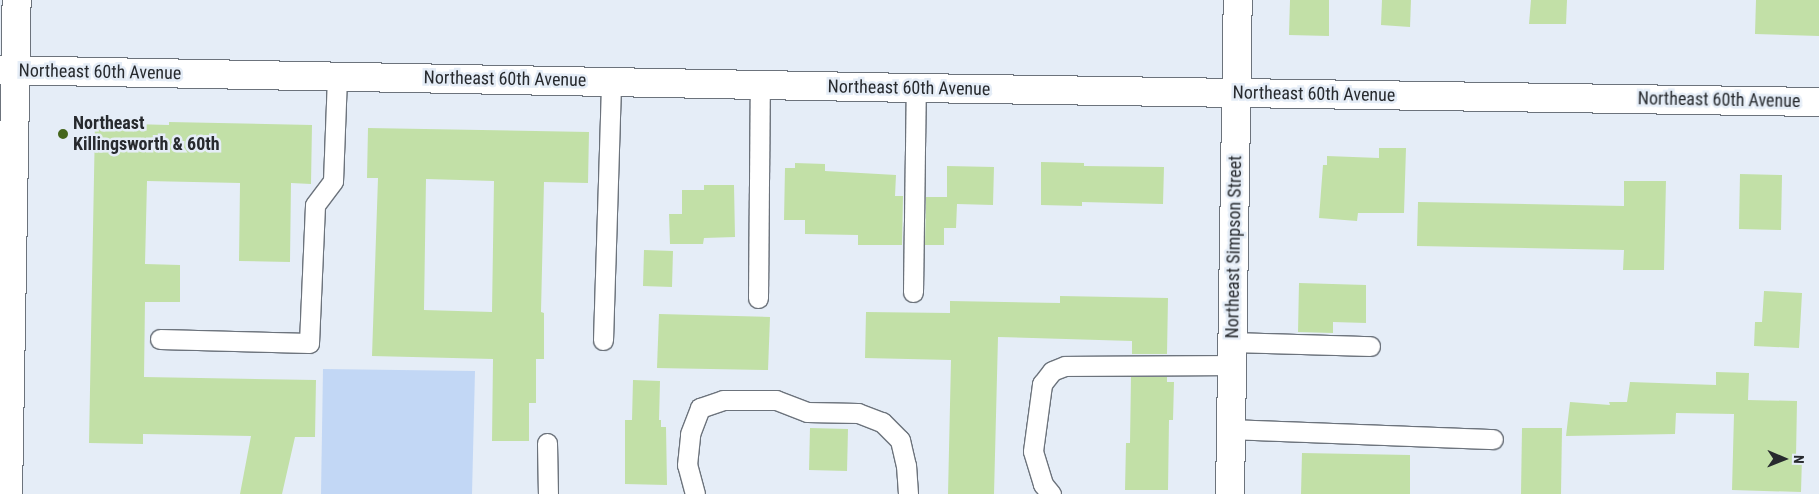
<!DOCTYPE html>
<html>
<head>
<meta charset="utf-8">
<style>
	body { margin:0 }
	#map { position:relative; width:1819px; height:494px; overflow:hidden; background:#e5edf7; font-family:"Roboto Condensed",sans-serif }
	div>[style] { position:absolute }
	.green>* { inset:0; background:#c2d7f5 }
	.building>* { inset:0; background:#c2e0a7 }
	.roads { filter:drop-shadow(1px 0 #6c737c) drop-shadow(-1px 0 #6c737c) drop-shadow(0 1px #6c737c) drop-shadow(0 -1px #6c737c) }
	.lane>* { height:19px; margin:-9.5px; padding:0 9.5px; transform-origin:9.5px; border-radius:9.5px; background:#fff }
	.street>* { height:28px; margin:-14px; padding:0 14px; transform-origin:14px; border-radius:14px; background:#fff }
	.secondary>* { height:28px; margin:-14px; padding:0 14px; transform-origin:14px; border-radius:14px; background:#fff }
	.dots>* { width:14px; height:14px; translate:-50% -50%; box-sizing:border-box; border:2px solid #e5edf7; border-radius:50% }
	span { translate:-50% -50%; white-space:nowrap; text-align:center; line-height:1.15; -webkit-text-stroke:5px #e5edf7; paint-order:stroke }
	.street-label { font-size:18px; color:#272a2e }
	.poi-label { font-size:18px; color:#272a2e; font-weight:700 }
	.left { translate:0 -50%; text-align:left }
	.north { position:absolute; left:1759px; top:434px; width:50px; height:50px; -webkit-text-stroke:4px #e5edf7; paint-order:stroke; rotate:91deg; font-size:14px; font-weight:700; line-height:20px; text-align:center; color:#272a2e }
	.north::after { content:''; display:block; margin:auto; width:18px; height:22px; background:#272a2e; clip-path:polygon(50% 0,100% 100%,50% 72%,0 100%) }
</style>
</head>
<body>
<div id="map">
	<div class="green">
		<i style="clip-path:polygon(323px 369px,475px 371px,472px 494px,321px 494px)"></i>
	</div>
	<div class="building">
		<i style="clip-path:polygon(1290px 0,1329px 0,1329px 36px,1289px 35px)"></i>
		<i style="clip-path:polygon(1382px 0,1411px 0,1410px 27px,1381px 25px)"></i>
		<i style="clip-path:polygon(1531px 0,1567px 0,1566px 24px,1529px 24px)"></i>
		<i style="clip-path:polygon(1756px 0,1819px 0,1819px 36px,1755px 34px)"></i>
		<i style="clip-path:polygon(169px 122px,312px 125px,311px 184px,291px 183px,290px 262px,239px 261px,240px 183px,147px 181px,145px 264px,180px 265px,180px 302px,145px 302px,144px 377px,316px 380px,315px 437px,295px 437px,282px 494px,240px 494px,251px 436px,143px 434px,143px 444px,89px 443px,95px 123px,169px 125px)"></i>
		<i style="clip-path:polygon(evenodd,368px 128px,589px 132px,588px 183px,544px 182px,541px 312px,544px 313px,544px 359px,536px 359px,536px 403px,529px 403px,529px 441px,492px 441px,493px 359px,372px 356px,378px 178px,367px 178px,368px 128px,426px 179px,494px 181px,492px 312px,424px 310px,426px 179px)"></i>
		<i style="clip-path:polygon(1379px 148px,1406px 148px,1404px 213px,1358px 213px,1357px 221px,1319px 218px,1323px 165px,1327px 165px,1327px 156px,1379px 158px)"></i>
		<i style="clip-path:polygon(1041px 162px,1084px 163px,1084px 166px,1164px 167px,1163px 204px,1082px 202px,1082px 206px,1041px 205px)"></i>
		<i style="clip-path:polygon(795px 163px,825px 164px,825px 171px,896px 175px,895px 196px,903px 196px,902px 245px,858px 245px,858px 235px,805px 234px,805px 220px,784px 220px,785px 168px,795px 168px)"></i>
		<i style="clip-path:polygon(947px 166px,994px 167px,993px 205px,957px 204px,956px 228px,944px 228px,944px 245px,925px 245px,926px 197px,947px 197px)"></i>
		<i style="clip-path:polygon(1740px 174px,1782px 175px,1781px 230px,1739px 229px)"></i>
		<i style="clip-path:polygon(1624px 181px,1666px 181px,1664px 270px,1623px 270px,1624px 250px,1417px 246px,1418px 202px,1624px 206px)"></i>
		<i style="clip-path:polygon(704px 185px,734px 185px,735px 237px,704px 238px,703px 244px,670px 244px,669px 214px,682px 214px,682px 190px,704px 190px)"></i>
		<i style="clip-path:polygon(644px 250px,673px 251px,672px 287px,643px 286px)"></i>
		<i style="clip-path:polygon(1299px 283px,1366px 285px,1366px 323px,1333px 322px,1333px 333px,1298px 332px)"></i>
		<i style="clip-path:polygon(1764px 291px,1802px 293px,1799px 348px,1754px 346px,1755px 322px,1762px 322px)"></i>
		<i style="clip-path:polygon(1060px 296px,1168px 298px,1167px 354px,1132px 354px,1132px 341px,998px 337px,994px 494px,948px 494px,951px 360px,865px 358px,866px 312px,950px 313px,950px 301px,1060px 303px)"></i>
		<i style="clip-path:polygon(659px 314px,770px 317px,768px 370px,657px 368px)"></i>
		<i style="clip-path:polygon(1716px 372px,1749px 373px,1748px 400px,1797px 401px,1796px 457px,1802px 457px,1801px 492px,1732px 490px,1734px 414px,1676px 413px,1675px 434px,1566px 436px,1570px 402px,1610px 405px,1609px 402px,1627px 402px,1630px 382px,1716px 385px)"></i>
		<i style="clip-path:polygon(1131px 377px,1167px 377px,1167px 382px,1174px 382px,1173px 420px,1169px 420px,1168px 490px,1125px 490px,1126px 443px,1130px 443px)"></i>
		<i style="clip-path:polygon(633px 380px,660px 381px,659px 420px,661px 420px,661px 427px,666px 427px,667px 485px,625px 484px,625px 420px,632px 420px)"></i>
		<i style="clip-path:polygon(810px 428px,848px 429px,847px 471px,809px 470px)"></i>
		<i style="clip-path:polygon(1522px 428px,1562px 428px,1561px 494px,1521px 494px)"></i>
		<i style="clip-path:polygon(1302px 453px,1410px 455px,1410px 494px,1301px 494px)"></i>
	</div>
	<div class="roads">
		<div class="lane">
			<i style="left:913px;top:292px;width:204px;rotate:-89.2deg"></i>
			<i style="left:758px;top:298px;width:214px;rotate:-89.5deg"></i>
			<i style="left:160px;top:339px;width:149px;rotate:1.5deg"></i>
			<i style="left:309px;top:343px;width:138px;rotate:-87.5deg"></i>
			<i style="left:315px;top:205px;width:30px;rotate:-53deg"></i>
			<i style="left:333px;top:181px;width:105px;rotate:-87.8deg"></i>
			<i style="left:603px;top:340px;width:259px;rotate:-88.2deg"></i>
			<i style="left:1232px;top:342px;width:138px;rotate:1.7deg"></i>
			<i style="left:1231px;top:429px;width:262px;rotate:2.2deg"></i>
			<i style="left:547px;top:443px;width:51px;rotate:88.9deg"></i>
			<i style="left:695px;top:494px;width:30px;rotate:-105deg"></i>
			<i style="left:687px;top:465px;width:31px;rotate:-84deg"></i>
			<i style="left:690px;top:434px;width:28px;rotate:-69deg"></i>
			<i style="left:700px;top:408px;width:24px;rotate:-19deg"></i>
			<i style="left:723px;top:400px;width:53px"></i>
			<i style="left:776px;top:400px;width:33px;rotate:21deg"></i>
			<i style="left:807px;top:412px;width:51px;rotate:1.1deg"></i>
			<i style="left:858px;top:413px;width:26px;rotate:21deg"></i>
			<i style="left:882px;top:422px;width:25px;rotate:45deg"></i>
			<i style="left:900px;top:440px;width:26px;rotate:77deg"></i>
			<i style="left:906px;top:465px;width:29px;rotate:86deg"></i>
			<i style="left:1051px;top:494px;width:13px;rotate:-129deg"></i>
			<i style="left:1043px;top:484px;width:34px;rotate:-107deg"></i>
			<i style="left:1033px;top:451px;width:68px;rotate:-82.3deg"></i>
			<i style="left:1042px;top:384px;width:16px;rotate:-52deg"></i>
			<i style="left:1052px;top:371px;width:14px;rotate:-21deg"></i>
			<i style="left:1065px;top:366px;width:167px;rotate:-0.3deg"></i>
		</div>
		<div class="street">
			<i style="left:1230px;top:494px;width:494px;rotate:-89.1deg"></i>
		</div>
		<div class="secondary">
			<i style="left:0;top:70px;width:916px;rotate:1.13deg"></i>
			<i style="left:916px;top:88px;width:903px;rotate:0.89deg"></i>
			<i style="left:8px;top:494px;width:494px;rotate:-89deg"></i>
		</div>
	</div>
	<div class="dots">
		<i style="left:63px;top:134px;background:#45661c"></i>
	</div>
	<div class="street-label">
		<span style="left:100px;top:72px;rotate:1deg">Northeast 60th Avenue</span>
		<span style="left:505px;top:79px;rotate:1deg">Northeast 60th Avenue</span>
		<span style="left:909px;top:88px;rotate:1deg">Northeast 60th Avenue</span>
		<span style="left:1314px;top:94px;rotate:1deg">Northeast 60th Avenue</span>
		<span style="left:1719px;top:100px;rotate:1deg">Northeast 60th Avenue</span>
		<span style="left:1234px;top:247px;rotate:-89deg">Northeast Simpson Street</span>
	</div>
	<div class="poi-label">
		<span class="left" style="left:73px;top:134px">Northeast<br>Killingsworth &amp; 60th</span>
	</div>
	<div class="north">N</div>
</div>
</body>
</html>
